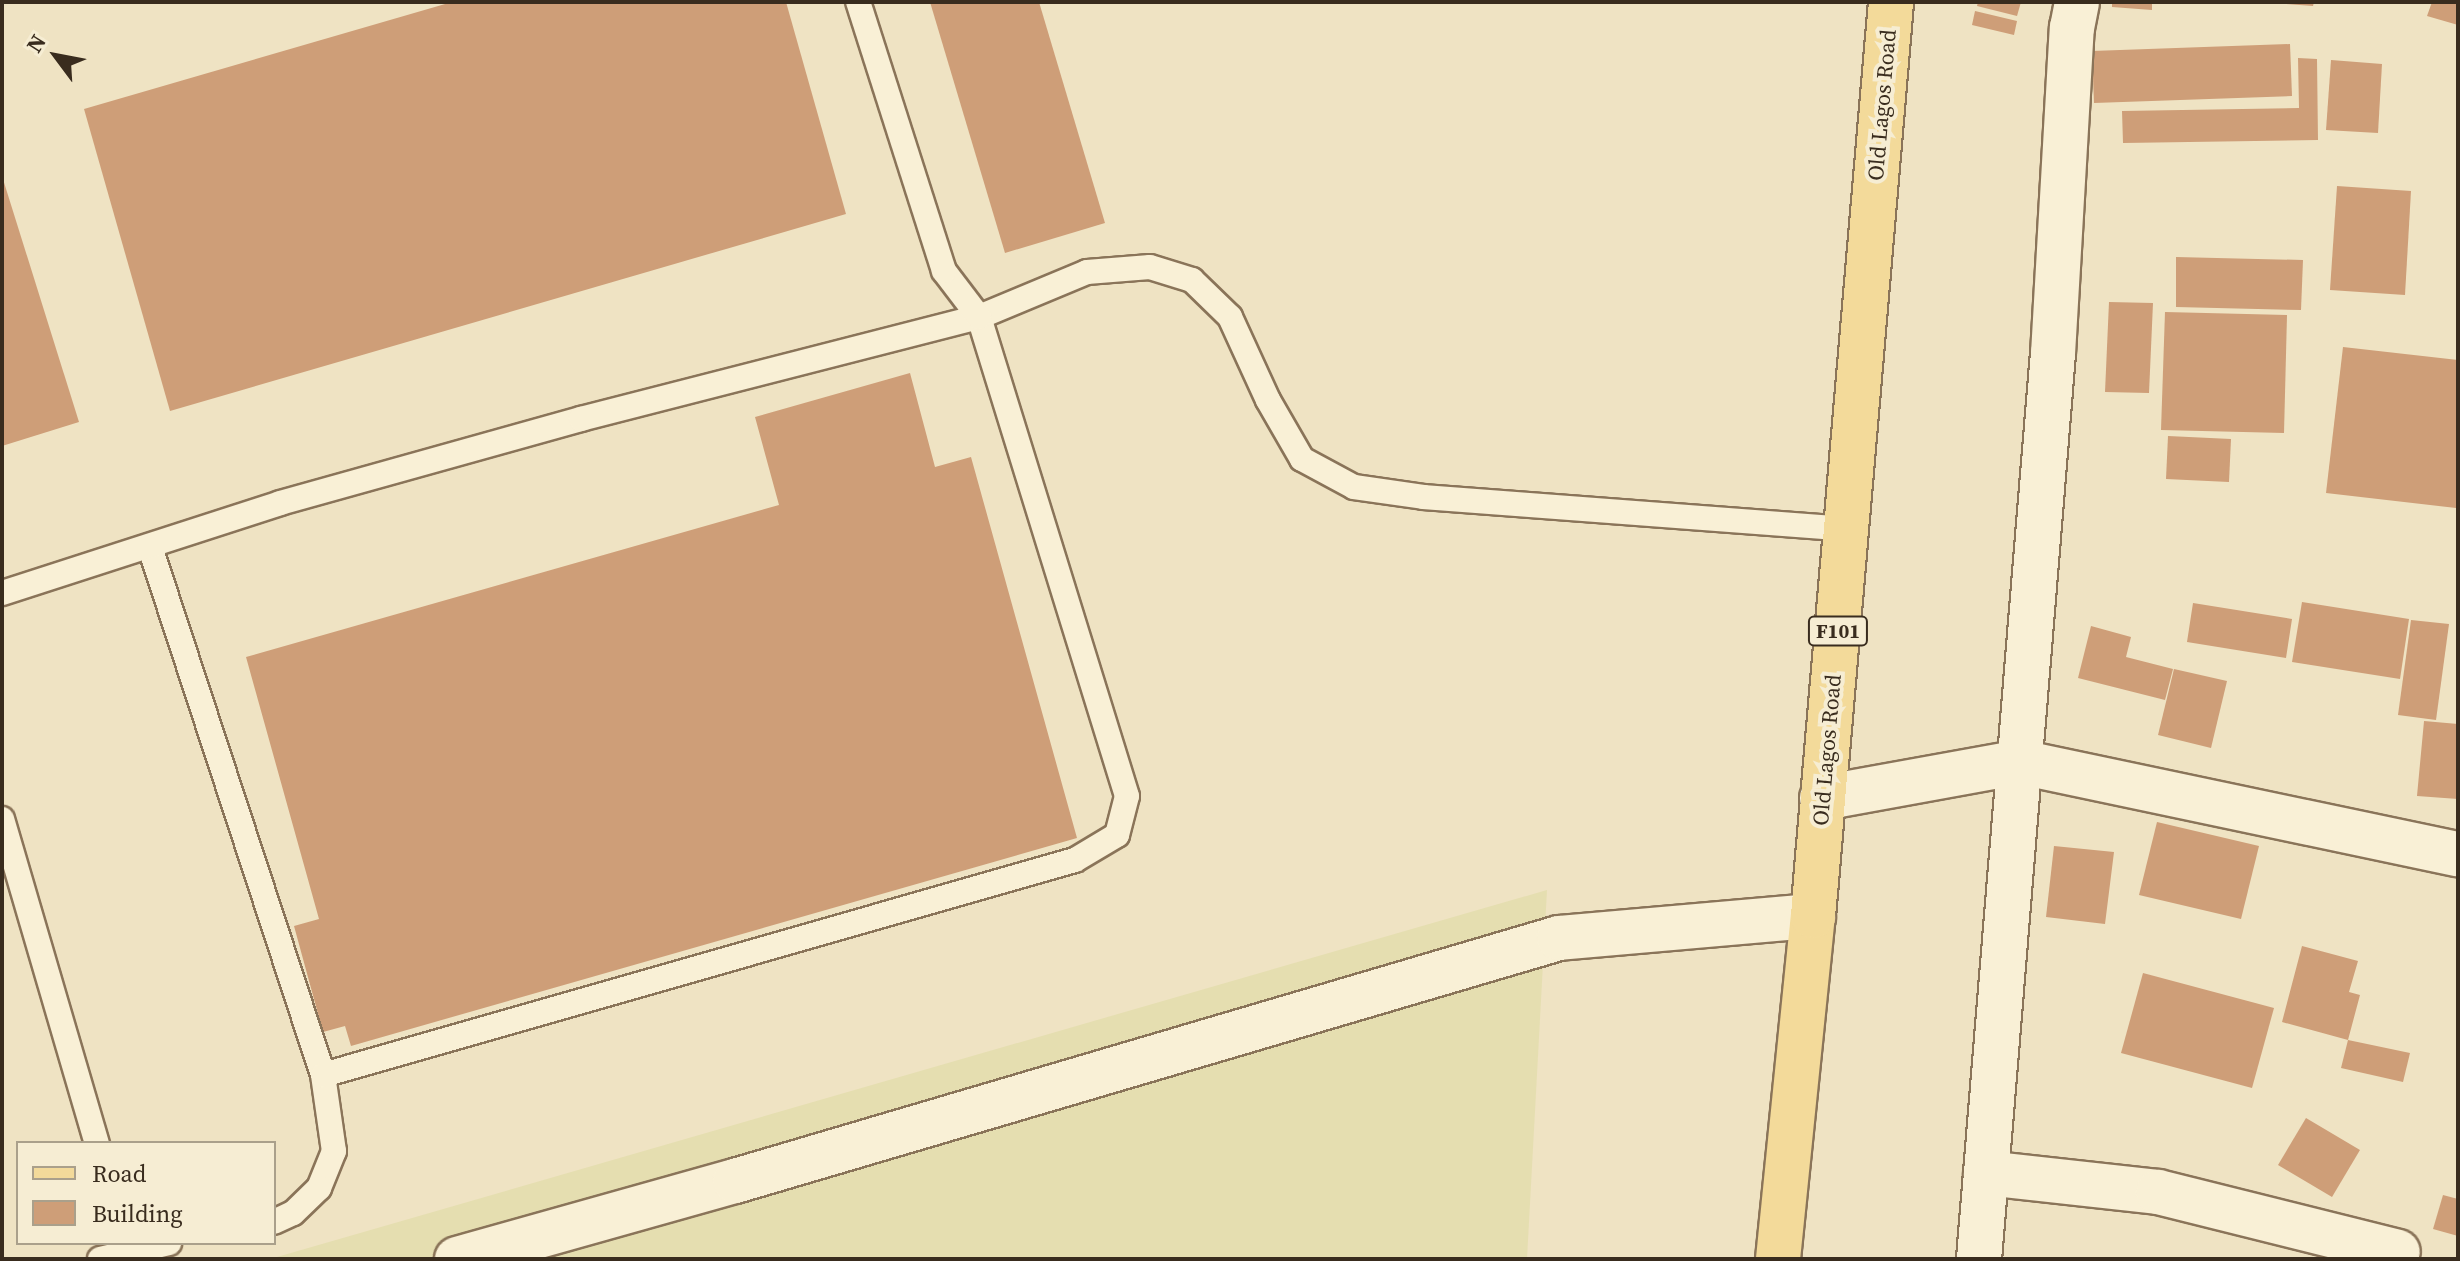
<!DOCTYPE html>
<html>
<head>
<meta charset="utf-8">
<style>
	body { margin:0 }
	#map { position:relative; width:2460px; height:1261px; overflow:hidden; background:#efe3c3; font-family:"Source Serif 4",serif }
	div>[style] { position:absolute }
	.farmland>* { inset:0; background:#e5deb0 }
	.building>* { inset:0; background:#ce9e78 }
	.roads { filter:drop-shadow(2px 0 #8a7459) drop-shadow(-2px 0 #8a7459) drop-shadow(0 2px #8a7459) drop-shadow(0 -2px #8a7459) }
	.service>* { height:24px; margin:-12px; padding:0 12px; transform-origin:12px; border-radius:12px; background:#f9f0d6 }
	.minor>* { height:44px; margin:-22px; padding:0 22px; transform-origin:22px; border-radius:22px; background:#f9f0d6 }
	.primary>* { height:44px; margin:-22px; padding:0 22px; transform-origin:22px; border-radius:22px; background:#f3da9a }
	span { translate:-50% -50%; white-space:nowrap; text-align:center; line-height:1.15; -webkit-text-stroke:8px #f6edd3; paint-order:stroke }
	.shield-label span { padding:2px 6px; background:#f6edd3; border:2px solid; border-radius:6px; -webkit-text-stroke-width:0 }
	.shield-label { font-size:20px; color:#392c1e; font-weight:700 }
	.street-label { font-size:22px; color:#392c1e }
	.frame { position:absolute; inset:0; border:4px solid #392c1e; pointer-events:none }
	.legend { position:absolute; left:16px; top:1141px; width:260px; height:104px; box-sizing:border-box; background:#f6edd3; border:2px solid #aaa08b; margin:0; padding:10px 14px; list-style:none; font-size:24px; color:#392c1e }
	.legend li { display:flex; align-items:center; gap:16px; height:40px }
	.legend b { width:40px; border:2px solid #aaa08b }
	.north { position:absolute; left:16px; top:16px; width:80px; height:80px; -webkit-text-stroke:6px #f6edd3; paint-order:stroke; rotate:302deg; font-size:22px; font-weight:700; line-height:32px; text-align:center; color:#392c1e }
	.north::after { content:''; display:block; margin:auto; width:28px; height:36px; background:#392c1e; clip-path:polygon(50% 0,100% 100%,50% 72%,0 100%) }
</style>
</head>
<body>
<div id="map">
	<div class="farmland">
		<i style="clip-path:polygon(1547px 890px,1527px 1259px,270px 1259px)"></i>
	</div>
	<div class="building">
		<i style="clip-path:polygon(452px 2px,786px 2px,846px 214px,170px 411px,84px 109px)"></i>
		<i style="clip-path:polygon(930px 2px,1039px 2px,1105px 223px,1005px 253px)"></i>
		<i style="clip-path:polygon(1978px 2px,2021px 2px,2017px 16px,1977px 6px)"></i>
		<i style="clip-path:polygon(2112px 2px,2152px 2px,2152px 10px,2112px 7px)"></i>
		<i style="clip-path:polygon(2262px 2px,2314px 2px,2313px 6px)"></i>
		<i style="clip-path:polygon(2432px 2px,2458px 2px,2458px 25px,2427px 16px)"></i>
		<i style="clip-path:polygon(1975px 11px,2017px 21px,2014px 35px,1972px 25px)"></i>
		<i style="clip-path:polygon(2290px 44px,2292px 96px,2094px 103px,2092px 51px)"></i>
		<i style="clip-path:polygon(2298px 58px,2317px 59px,2318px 140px,2123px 143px,2122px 111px,2299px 108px)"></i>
		<i style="clip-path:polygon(2331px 60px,2382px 64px,2378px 133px,2326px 130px)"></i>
		<i style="clip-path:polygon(2px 176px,79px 422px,2px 446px)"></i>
		<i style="clip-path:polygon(2337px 186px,2411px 191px,2405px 295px,2330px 290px)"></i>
		<i style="clip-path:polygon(2176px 257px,2303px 260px,2301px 310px,2176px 307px)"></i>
		<i style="clip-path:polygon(2109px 302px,2153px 303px,2149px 393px,2105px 392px)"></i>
		<i style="clip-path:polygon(2165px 312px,2287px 315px,2284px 433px,2161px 430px)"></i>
		<i style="clip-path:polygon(2343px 347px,2458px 360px,2456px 508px,2326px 493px)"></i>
		<i style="clip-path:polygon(910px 373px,935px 467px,971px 457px,1077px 838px,351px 1046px,345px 1026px,323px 1032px,294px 926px,319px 919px,246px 657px,779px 505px,755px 417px)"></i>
		<i style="clip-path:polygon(2168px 436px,2231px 439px,2229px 482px,2166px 479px)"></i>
		<i style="clip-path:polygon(2302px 602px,2409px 619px,2400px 679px,2292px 662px)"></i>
		<i style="clip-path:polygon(2193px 603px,2292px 619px,2286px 658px,2187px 642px)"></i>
		<i style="clip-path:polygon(2411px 620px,2449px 624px,2436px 720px,2398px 715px)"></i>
		<i style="clip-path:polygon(2091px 626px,2131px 637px,2126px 657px,2173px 669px,2165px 700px,2078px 678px)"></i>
		<i style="clip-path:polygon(2174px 669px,2227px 681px,2211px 748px,2158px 735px)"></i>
		<i style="clip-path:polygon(2424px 721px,2458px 724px,2458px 799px,2417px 796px)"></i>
		<i style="clip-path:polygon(2157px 822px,2259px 846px,2241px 919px,2139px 895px)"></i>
		<i style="clip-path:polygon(2054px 846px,2114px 852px,2105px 924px,2046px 917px)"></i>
		<i style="clip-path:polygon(2302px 946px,2358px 961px,2349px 992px,2360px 995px,2348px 1040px,2282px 1022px)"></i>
		<i style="clip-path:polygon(2143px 973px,2274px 1008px,2252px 1088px,2121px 1053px)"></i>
		<i style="clip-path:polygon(2348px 1040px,2410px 1053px,2403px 1082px,2341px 1068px)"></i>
		<i style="clip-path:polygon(2306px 1118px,2360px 1150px,2332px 1197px,2278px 1165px)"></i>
		<i style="clip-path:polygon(2443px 1195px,2458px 1199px,2458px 1236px,2433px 1229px)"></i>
	</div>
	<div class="roads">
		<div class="service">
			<i style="left:150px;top:547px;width:556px;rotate:71.86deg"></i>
			<i style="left:323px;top:1075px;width:77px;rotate:81.8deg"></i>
			<i style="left:334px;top:1151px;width:40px;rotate:112deg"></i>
			<i style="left:319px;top:1188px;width:36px;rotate:136deg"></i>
			<i style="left:293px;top:1213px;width:21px;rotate:155deg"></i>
			<i style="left:2px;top:593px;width:292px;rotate:-17.9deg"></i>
			<i style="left:280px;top:503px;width:313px;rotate:-15.6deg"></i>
			<i style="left:581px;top:419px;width:411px;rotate:-14.4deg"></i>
			<i style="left:979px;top:317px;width:117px;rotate:-22.6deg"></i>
			<i style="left:1087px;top:272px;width:63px;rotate:-4.5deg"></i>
			<i style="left:1150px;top:267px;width:44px;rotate:17.2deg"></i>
			<i style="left:1192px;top:280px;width:53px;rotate:44.2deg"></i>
			<i style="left:1230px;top:317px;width:91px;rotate:65.4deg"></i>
			<i style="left:1268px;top:400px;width:68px;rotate:60deg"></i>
			<i style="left:1302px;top:459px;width:59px;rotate:28.3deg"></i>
			<i style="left:1354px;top:487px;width:70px;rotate:8.2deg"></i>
			<i style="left:1423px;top:497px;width:425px;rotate:4.3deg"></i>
			<i style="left:2px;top:819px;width:338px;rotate:73.7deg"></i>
			<i style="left:323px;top:1075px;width:782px;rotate:-15.96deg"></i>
			<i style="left:1075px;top:860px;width:49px;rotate:-30.8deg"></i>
			<i style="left:1117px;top:835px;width:40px;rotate:-75.6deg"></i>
			<i style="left:1127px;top:796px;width:501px;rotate:-107.17deg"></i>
			<i style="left:979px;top:317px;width:58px;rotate:-127.3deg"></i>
			<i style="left:944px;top:271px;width:282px;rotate:-107.7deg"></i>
			<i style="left:100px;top:1259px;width:71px;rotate:-13.1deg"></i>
		</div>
		<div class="minor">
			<i style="left:1822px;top:798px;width:201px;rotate:-10.3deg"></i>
			<i style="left:2020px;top:762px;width:448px;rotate:11.9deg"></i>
			<i style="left:1986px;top:1173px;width:173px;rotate:6.3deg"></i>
			<i style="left:2158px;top:1192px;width:247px;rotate:14deg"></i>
			<i style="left:457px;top:1259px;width:289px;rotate:-15.7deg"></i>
			<i style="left:735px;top:1181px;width:859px;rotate:-16.43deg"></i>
			<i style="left:1559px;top:938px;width:255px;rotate:-5deg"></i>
			<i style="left:1979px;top:1259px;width:908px;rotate:-85.33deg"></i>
			<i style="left:2053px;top:354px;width:327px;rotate:-86.7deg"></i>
			<i style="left:2072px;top:28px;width:26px;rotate:-79deg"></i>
		</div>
		<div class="primary">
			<i style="left:1778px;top:1259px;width:345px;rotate:-84.2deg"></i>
			<i style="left:1813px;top:916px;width:917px;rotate:-85.12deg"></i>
		</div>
	</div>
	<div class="shield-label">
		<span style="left:1838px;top:631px">F101</span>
	</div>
	<div class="street-label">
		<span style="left:1882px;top:105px;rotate:-85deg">Old Lagos Road</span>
		<span style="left:1827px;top:750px;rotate:-85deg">Old Lagos Road</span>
	</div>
	<div class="frame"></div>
	<ul class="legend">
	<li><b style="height:10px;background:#f3da9a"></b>Road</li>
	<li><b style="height:22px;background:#ce9e78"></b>Building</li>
	</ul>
	<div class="north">N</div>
</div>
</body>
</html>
